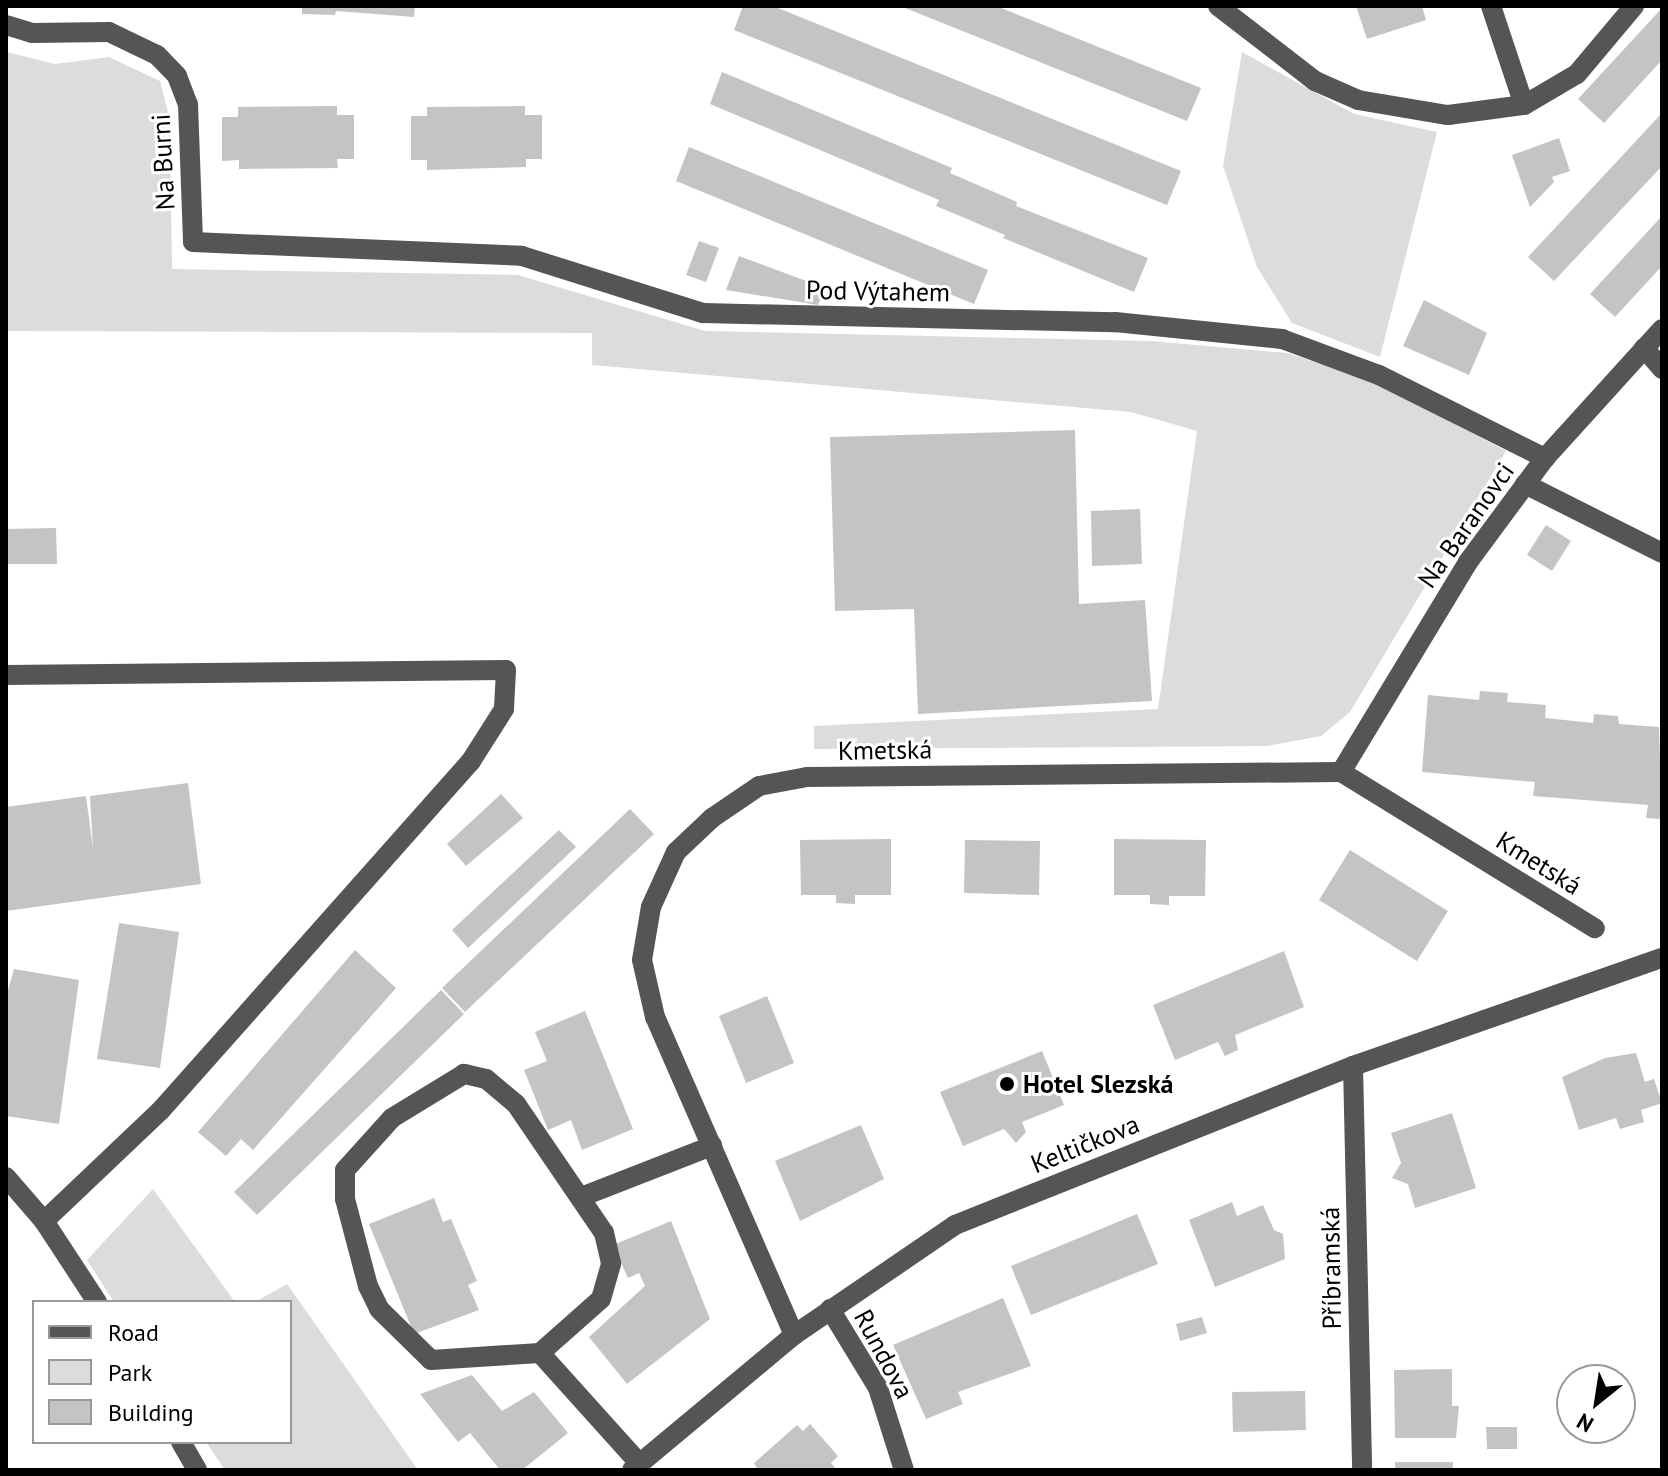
<!DOCTYPE html>
<html>
<head>
<meta charset="utf-8">
<style>
	body { margin:0 }
	#map { position:relative; width:1668px; height:1476px; overflow:hidden; background:#fff; font-family:"PT Sans",sans-serif }
	div>[style] { position:absolute }
	.green>* { inset:0; background:#dcdcdc }
	.building>* { inset:0; background:#c4c4c4 }
	.minor>* { height:20px; margin:-10px; padding:0 10px; transform-origin:10px; border-radius:10px; background:#555 }
	.dots>* { width:22px; height:22px; translate:-50% -50%; box-sizing:border-box; border:4px solid #fff; border-radius:50% }
	span { translate:-50% -50%; white-space:nowrap; text-align:center; line-height:1.15; -webkit-text-stroke:6px #fff; paint-order:stroke }
	.street-label { font-size:26px; color:#000 }
	.poi-label { font-size:26px; color:#000; font-weight:700 }
	.left { translate:0 -50%; text-align:left }
	.frame { position:absolute; inset:0; border:8px solid #000; pointer-events:none }
	.legend { position:absolute; left:32px; top:1300px; width:260px; height:144px; box-sizing:border-box; background:#fff; border:2px solid #999; margin:0; padding:10px 14px; list-style:none; font-size:24px; color:#000 }
	.legend li { display:flex; align-items:center; gap:16px; height:40px }
	.legend b { width:40px; border:2px solid #999 }
	.north { position:absolute; left:1556px; top:1364px; width:80px; height:80px; box-sizing:border-box; background:#fff; border:2px solid #999; border-radius:50%; rotate:210deg; font-size:22px; font-weight:700; line-height:32px; text-align:center; color:#000 }
	.north::after { content:''; display:block; margin:auto; width:28px; height:36px; background:#000; clip-path:polygon(50% 0,100% 100%,50% 72%,0 100%) }
</style>
</head>
<body>
<div id="map">
	<div class="green">
		<i style="clip-path:polygon(6px 52px,55px 64px,109px 57px,160px 81px,170px 120px,172px 269px,518px 275px,705px 331px,1151px 341px,1287px 353px,1377px 383px,1506px 451px,1350px 712px,1321px 736px,1268px 746px,814px 749px,814px 726px,1158px 709px,1197px 431px,1131px 412px,592px 365px,592px 333px,6px 331px)"></i>
		<i style="clip-path:polygon(1242px 52px,1354px 114px,1437px 132px,1380px 357px,1292px 323px,1257px 267px,1223px 166px)"></i>
		<i style="clip-path:polygon(153px 1189px,184px 1232px,235px 1302px,114px 1302px,87px 1260px)"></i>
		<i style="clip-path:polygon(287px 1284px,418px 1470px,225px 1470px,206px 1442px,290px 1442px,290px 1302px,255px 1302px)"></i>
	</div>
	<div class="building">
		<i style="clip-path:polygon(302px 6px,415px 6px,414px 17px,336px 11px,335px 15px,302px 14px)"></i>
		<i style="clip-path:polygon(743px 6px,773px 6px,1181px 171px,1167px 205px,734px 30px)"></i>
		<i style="clip-path:polygon(900px 6px,996px 6px,1201px 88px,1187px 121px)"></i>
		<i style="clip-path:polygon(1356px 6px,1422px 6px,1426px 20px,1367px 39px)"></i>
		<i style="clip-path:polygon(1662px 8px,1662px 60px,1604px 123px,1578px 99px)"></i>
		<i style="clip-path:polygon(722px 72px,952px 168px,950px 173px,1017px 202px,1016px 206px,1148px 258px,1134px 292px,1003px 238px,1005px 235px,936px 206px,939px 200px,710px 104px)"></i>
		<i style="clip-path:polygon(337px 106px,337px 115px,354px 115px,354px 159px,337px 159px,338px 168px,239px 169px,239px 160px,222px 161px,222px 117px,238px 117px,238px 107px)"></i>
		<i style="clip-path:polygon(525px 106px,525px 115px,542px 115px,542px 159px,526px 159px,526px 167px,427px 170px,427px 160px,411px 160px,411px 116px,427px 116px,427px 107px)"></i>
		<i style="clip-path:polygon(1662px 113px,1662px 166px,1554px 281px,1528px 257px)"></i>
		<i style="clip-path:polygon(1559px 138px,1570px 171px,1552px 177px,1554px 182px,1530px 207px,1512px 155px)"></i>
		<i style="clip-path:polygon(689px 147px,988px 270px,974px 304px,676px 181px)"></i>
		<i style="clip-path:polygon(1662px 216px,1662px 266px,1615px 317px,1590px 294px)"></i>
		<i style="clip-path:polygon(699px 241px,719px 248px,706px 282px,686px 275px)"></i>
		<i style="clip-path:polygon(739px 256px,825px 288px,818px 305px,726px 290px)"></i>
		<i style="clip-path:polygon(1424px 300px,1487px 333px,1469px 375px,1403px 346px)"></i>
		<i style="clip-path:polygon(1075px 430px,1079px 604px,1145px 600px,1152px 701px,918px 714px,914px 609px,835px 611px,830px 437px)"></i>
		<i style="clip-path:polygon(1140px 509px,1142px 564px,1092px 566px,1091px 511px)"></i>
		<i style="clip-path:polygon(1546px 525px,1571px 541px,1552px 571px,1527px 555px)"></i>
		<i style="clip-path:polygon(56px 528px,57px 564px,6px 564px,6px 529px)"></i>
		<i style="clip-path:polygon(1480px 691px,1508px 693px,1507px 702px,1546px 705px,1545px 718px,1593px 723px,1594px 714px,1618px 716px,1619px 724px,1659px 727px,1662px 819px,1646px 818px,1648px 805px,1533px 796px,1535px 782px,1422px 772px,1428px 695px,1479px 700px)"></i>
		<i style="clip-path:polygon(188px 783px,201px 884px,6px 911px,6px 807px,86px 796px,93px 849px,90px 796px)"></i>
		<i style="clip-path:polygon(501px 794px,523px 818px,466px 866px,447px 844px)"></i>
		<i style="clip-path:polygon(630px 809px,654px 834px,465px 1012px,442px 988px)"></i>
		<i style="clip-path:polygon(559px 830px,576px 847px,468px 948px,452px 930px)"></i>
		<i style="clip-path:polygon(891px 839px,891px 895px,855px 895px,855px 904px,836px 903px,836px 895px,801px 895px,800px 840px)"></i>
		<i style="clip-path:polygon(1114px 839px,1206px 840px,1205px 896px,1169px 896px,1169px 905px,1150px 904px,1150px 895px,1114px 895px)"></i>
		<i style="clip-path:polygon(965px 840px,1040px 841px,1039px 895px,964px 893px)"></i>
		<i style="clip-path:polygon(1350px 850px,1448px 911px,1417px 961px,1319px 900px)"></i>
		<i style="clip-path:polygon(119px 923px,179px 932px,160px 1068px,97px 1059px)"></i>
		<i style="clip-path:polygon(355px 950px,396px 988px,253px 1150px,241px 1139px,226px 1156px,198px 1132px)"></i>
		<i style="clip-path:polygon(1284px 951px,1304px 1007px,1235px 1035px,1238px 1050px,1225px 1056px,1218px 1042px,1175px 1060px,1153px 1005px)"></i>
		<i style="clip-path:polygon(14px 969px,79px 980px,59px 1124px,6px 1116px,6px 997px)"></i>
		<i style="clip-path:polygon(441px 990px,464px 1014px,257px 1215px,234px 1192px)"></i>
		<i style="clip-path:polygon(767px 996px,794px 1063px,746px 1083px,719px 1016px)"></i>
		<i style="clip-path:polygon(585px 1011px,633px 1129px,582px 1150px,571px 1120px,548px 1130px,524px 1070px,547px 1061px,535px 1032px)"></i>
		<i style="clip-path:polygon(1042px 1051px,1064px 1105px,1022px 1122px,1026px 1132px,1016px 1143px,1004px 1129px,963px 1146px,940px 1092px)"></i>
		<i style="clip-path:polygon(1636px 1053px,1645px 1082px,1654px 1079px,1662px 1103px,1641px 1110px,1644px 1122px,1620px 1129px,1616px 1118px,1579px 1130px,1562px 1077px,1605px 1058px)"></i>
		<i style="clip-path:polygon(1452px 1113px,1476px 1188px,1415px 1208px,1408px 1184px,1392px 1178px,1401px 1163px,1391px 1133px)"></i>
		<i style="clip-path:polygon(861px 1125px,884px 1179px,800px 1221px,775px 1161px)"></i>
		<i style="clip-path:polygon(434px 1198px,443px 1222px,451px 1219px,477px 1281px,468px 1285px,479px 1310px,414px 1334px,369px 1224px)"></i>
		<i style="clip-path:polygon(1232px 1202px,1237px 1216px,1263px 1205px,1274px 1230px,1283px 1234px,1285px 1259px,1215px 1287px,1189px 1220px)"></i>
		<i style="clip-path:polygon(1137px 1214px,1158px 1264px,1031px 1315px,1011px 1266px)"></i>
		<i style="clip-path:polygon(671px 1221px,710px 1319px,627px 1384px,589px 1337px,645px 1286px,639px 1273px,628px 1278px,613px 1245px)"></i>
		<i style="clip-path:polygon(1003px 1298px,1031px 1366px,958px 1392px,963px 1404px,926px 1419px,893px 1345px)"></i>
		<i style="clip-path:polygon(1202px 1317px,1207px 1333px,1180px 1341px,1176px 1324px)"></i>
		<i style="clip-path:polygon(1452px 1369px,1452px 1406px,1459px 1406px,1456px 1438px,1395px 1438px,1394px 1370px)"></i>
		<i style="clip-path:polygon(472px 1375px,502px 1411px,534px 1392px,568px 1433px,522px 1470px,500px 1470px,470px 1433px,458px 1442px,420px 1394px)"></i>
		<i style="clip-path:polygon(1305px 1391px,1306px 1430px,1233px 1432px,1232px 1392px)"></i>
		<i style="clip-path:polygon(810px 1424px,838px 1456px,831px 1463px,837px 1470px,758px 1470px,754px 1463px,797px 1425px,803px 1431px)"></i>
		<i style="clip-path:polygon(1486px 1427px,1517px 1427px,1517px 1449px,1487px 1449px)"></i>
		<i style="clip-path:polygon(1395px 1462px,1453px 1462px,1453px 1470px,1395px 1470px)"></i>
	</div>
	<div class="minor">
		<i style="left:1218px;top:6px;width:123px;rotate:37.7deg"></i>
		<i style="left:1315px;top:81px;width:47px;rotate:23.8deg"></i>
		<i style="left:1358px;top:100px;width:91px;rotate:9.5deg"></i>
		<i style="left:1448px;top:115px;width:77px;rotate:-7.5deg"></i>
		<i style="left:1524px;top:105px;width:61px;rotate:-30.3deg"></i>
		<i style="left:1577px;top:74px;width:89px;rotate:-50deg"></i>
		<i style="left:1491px;top:6px;width:104px;rotate:71.6deg"></i>
		<i style="left:6px;top:25px;width:27px;rotate:17deg"></i>
		<i style="left:32px;top:33px;width:77px;rotate:-0.7deg"></i>
		<i style="left:109px;top:32px;width:53px;rotate:25.6deg"></i>
		<i style="left:157px;top:55px;width:29px;rotate:46deg"></i>
		<i style="left:177px;top:76px;width:30px;rotate:69deg"></i>
		<i style="left:188px;top:104px;width:138px;rotate:87.9deg"></i>
		<i style="left:193px;top:242px;width:329px;rotate:2.4deg"></i>
		<i style="left:522px;top:256px;width:190px;rotate:17.5deg"></i>
		<i style="left:703px;top:313px;width:412px;rotate:1.3deg"></i>
		<i style="left:1115px;top:322px;width:168px;rotate:5.8deg"></i>
		<i style="left:1282px;top:339px;width:103px;rotate:20.4deg"></i>
		<i style="left:1379px;top:375px;width:186px;rotate:26.6deg"></i>
		<i style="left:1644px;top:348px;width:28px;rotate:49deg"></i>
		<i style="left:1525px;top:484px;width:153px;rotate:26.7deg"></i>
		<i style="left:6px;top:675px;width:500px;rotate:-0.57deg"></i>
		<i style="left:506px;top:670px;width:39px;rotate:93deg"></i>
		<i style="left:504px;top:709px;width:62px;rotate:122.4deg"></i>
		<i style="left:471px;top:761px;width:468px;rotate:131.6deg"></i>
		<i style="left:160px;top:1111px;width:160px;rotate:136.5deg"></i>
		<i style="left:1341px;top:772px;width:245px;rotate:-58.8deg"></i>
		<i style="left:1468px;top:562px;width:129px;rotate:-53.5deg"></i>
		<i style="left:1545px;top:458px;width:174px;rotate:-47.8deg"></i>
		<i style="left:1353px;top:1066px;width:404px;rotate:88.7deg"></i>
		<i style="left:6px;top:1177px;width:58px;rotate:49.2deg"></i>
		<i style="left:44px;top:1221px;width:97px;rotate:56.8deg"></i>
		<i style="left:581px;top:1197px;width:141px;rotate:-21.3deg"></i>
		<i style="left:830px;top:1309px;width:92px;rotate:58.7deg"></i>
		<i style="left:878px;top:1388px;width:86px;rotate:72.4deg"></i>
		<i style="left:794px;top:1335px;width:347px;rotate:-113.6deg"></i>
		<i style="left:655px;top:1017px;width:58px;rotate:-102.8deg"></i>
		<i style="left:642px;top:960px;width:54px;rotate:-80.4deg"></i>
		<i style="left:651px;top:907px;width:60px;rotate:-65.6deg"></i>
		<i style="left:676px;top:852px;width:50px;rotate:-43.4deg"></i>
		<i style="left:712px;top:818px;width:57px;rotate:-34.2deg"></i>
		<i style="left:759px;top:786px;width:49px;rotate:-10.6deg"></i>
		<i style="left:807px;top:777px;width:534px;rotate:-0.54deg"></i>
		<i style="left:1341px;top:772px;width:298px;rotate:31.6deg"></i>
		<i style="left:540px;top:1353px;width:81px;rotate:-41.5deg"></i>
		<i style="left:601px;top:1299px;width:37px;rotate:-74deg"></i>
		<i style="left:611px;top:1263px;width:31px;rotate:-103deg"></i>
		<i style="left:604px;top:1233px;width:156px;rotate:-124.3deg"></i>
		<i style="left:516px;top:1104px;width:39px;rotate:-140deg"></i>
		<i style="left:486px;top:1079px;width:23px;rotate:-167deg"></i>
		<i style="left:464px;top:1074px;width:84px;rotate:148.6deg"></i>
		<i style="left:392px;top:1118px;width:70px;rotate:132.1deg"></i>
		<i style="left:345px;top:1170px;width:29px;rotate:90deg"></i>
		<i style="left:345px;top:1199px;width:90px;rotate:75.2deg"></i>
		<i style="left:368px;top:1286px;width:25px;rotate:64deg"></i>
		<i style="left:379px;top:1309px;width:73px;rotate:44.4deg"></i>
		<i style="left:431px;top:1360px;width:109px;rotate:-3.7deg"></i>
		<i style="left:540px;top:1353px;width:149px;rotate:48deg"></i>
		<i style="left:181px;top:1442px;width:32px;rotate:60deg"></i>
		<i style="left:632px;top:1470px;width:211px;rotate:-39.8deg"></i>
		<i style="left:794px;top:1335px;width:195px;rotate:-34.3deg"></i>
		<i style="left:955px;top:1225px;width:429px;rotate:-21.8deg"></i>
		<i style="left:1353px;top:1066px;width:327px;rotate:-19.3deg"></i>
	</div>
	<div class="dots">
		<i style="left:1007px;top:1084px;background:#000"></i>
	</div>
	<div class="street-label">
		<span style="left:163px;top:162px;rotate:-93deg">Na Burni</span>
		<span style="left:878px;top:291px;rotate:1deg">Pod Výtahem</span>
		<span style="left:1466px;top:525px;rotate:-55deg">Na Baranovci</span>
		<span style="left:885px;top:750px;rotate:-1deg">Kmetská</span>
		<span style="left:1539px;top:863px;rotate:32deg">Kmetská</span>
		<span style="left:1085px;top:1144px;rotate:-22deg">Keltičkova</span>
		<span style="left:1331px;top:1268px;rotate:-91deg">Příbramská</span>
		<span style="left:884px;top:1354px;rotate:62deg">Rundova</span>
	</div>
	<div class="poi-label">
		<span class="left" style="left:1023px;top:1084px">Hotel Slezská</span>
	</div>
	<div class="frame"></div>
	<ul class="legend">
	<li><b style="height:10px;background:#555"></b>Road</li>
	<li><b style="height:22px;background:#dcdcdc"></b>Park</li>
	<li><b style="height:22px;background:#c4c4c4"></b>Building</li>
	</ul>
	<div class="north">N</div>
</div>
</body>
</html>
